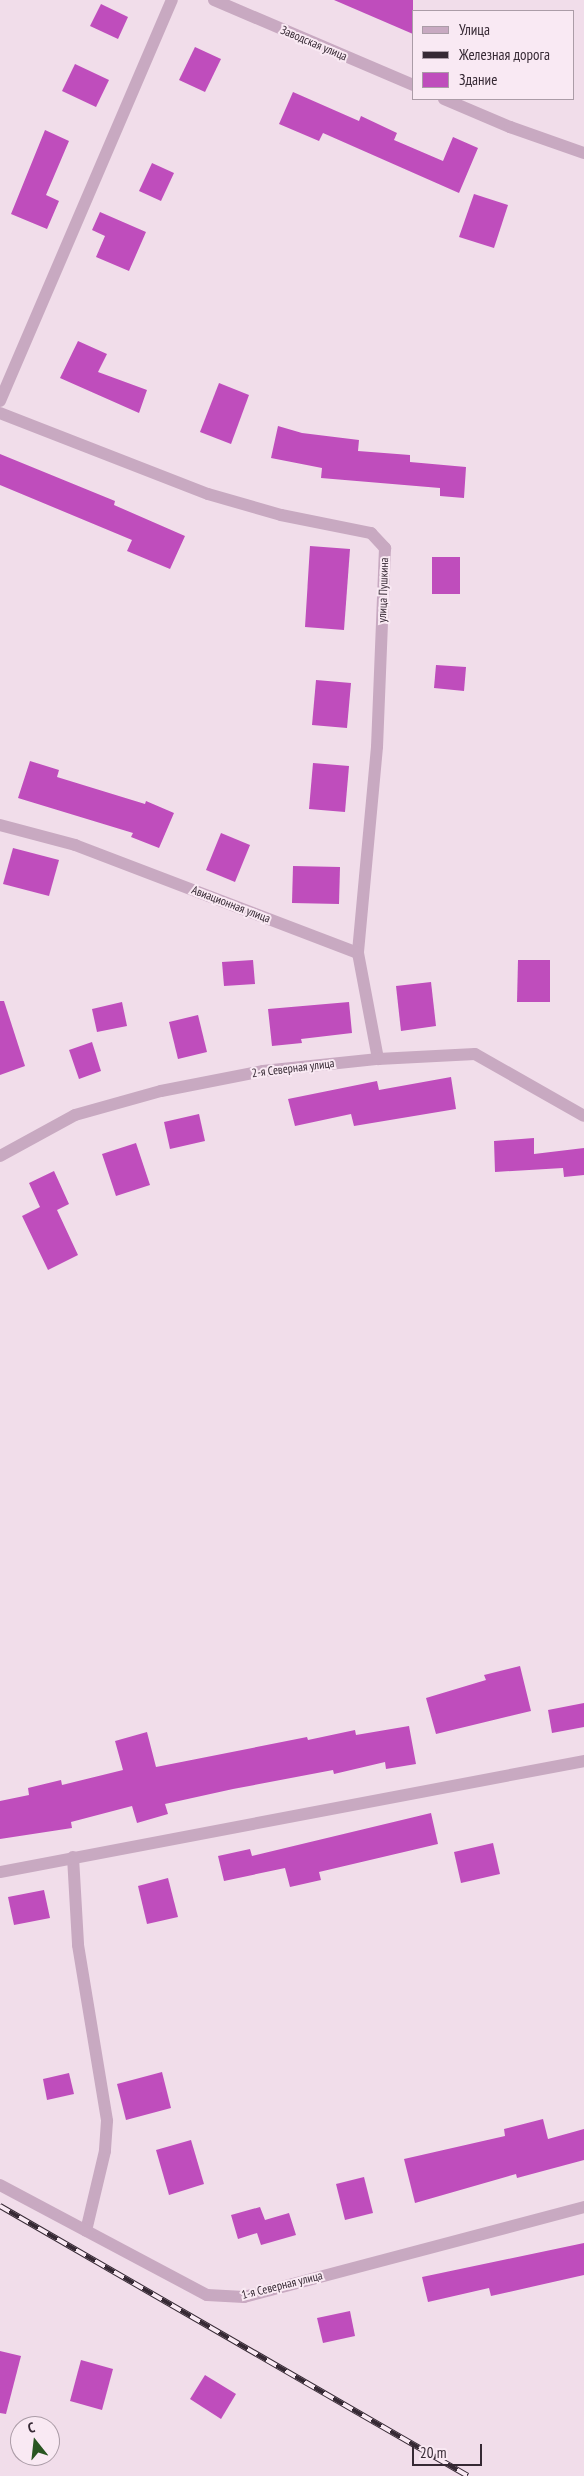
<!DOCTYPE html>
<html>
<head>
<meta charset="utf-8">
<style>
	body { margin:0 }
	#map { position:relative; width:584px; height:2476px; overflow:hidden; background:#f1ddea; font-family:"PT Sans Narrow",sans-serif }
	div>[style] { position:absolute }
	.building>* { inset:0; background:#bf4dbc }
	.minor>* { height:12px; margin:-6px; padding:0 6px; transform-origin:6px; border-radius:6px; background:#c8a9c1 }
	.rail>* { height:5.5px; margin-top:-2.75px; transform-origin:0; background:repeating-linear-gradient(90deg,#f9e9f3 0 11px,#362934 0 22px); box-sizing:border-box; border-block:1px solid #362934 }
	span { translate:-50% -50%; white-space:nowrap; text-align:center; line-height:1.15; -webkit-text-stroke:4px #f9e9f3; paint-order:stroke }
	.street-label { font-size:12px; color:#362934 }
	.legend { position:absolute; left:412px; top:10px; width:162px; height:90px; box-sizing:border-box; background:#f9e9f3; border:1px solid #ab9ca7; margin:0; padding:6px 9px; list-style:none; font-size:15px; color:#362934 }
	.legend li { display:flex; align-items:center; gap:10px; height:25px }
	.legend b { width:25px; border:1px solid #ab9ca7 }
	.north { position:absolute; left:10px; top:2416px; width:50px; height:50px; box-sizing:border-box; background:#f9e9f3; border:1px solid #ab9ca7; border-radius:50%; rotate:344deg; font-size:14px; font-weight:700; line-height:20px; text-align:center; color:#362934 }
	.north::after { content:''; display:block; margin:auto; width:18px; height:22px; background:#295521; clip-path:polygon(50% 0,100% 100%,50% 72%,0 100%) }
	.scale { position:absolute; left:412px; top:2444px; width:70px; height:22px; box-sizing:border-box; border:2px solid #362934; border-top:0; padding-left:6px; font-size:15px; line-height:18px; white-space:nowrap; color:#362934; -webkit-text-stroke:4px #f9e9f3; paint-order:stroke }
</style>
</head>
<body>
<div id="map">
	<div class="building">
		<i style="clip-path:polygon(334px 0,413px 0,413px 34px)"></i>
		<i style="clip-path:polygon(101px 4px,128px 17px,118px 39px,90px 26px)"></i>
		<i style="clip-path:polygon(195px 47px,221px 59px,205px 92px,179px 80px)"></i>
		<i style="clip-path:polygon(75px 64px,109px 80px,96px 107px,62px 91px)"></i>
		<i style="clip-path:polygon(293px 92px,359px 121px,361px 116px,397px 133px,394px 140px,443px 161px,453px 137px,478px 148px,459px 193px,323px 133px,319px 141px,279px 124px)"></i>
		<i style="clip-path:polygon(45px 130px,69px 141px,46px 195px,59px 201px,47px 229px,11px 214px)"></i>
		<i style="clip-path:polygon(152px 163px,174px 173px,161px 201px,139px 191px)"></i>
		<i style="clip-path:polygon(474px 194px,508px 205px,494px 248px,459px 237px)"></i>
		<i style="clip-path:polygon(100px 212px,146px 232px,129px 271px,96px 257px,105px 236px,92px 230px)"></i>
		<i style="clip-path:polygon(78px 341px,107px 354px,98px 372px,147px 390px,139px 413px,60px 378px)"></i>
		<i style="clip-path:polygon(219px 383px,249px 395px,231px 444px,200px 432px)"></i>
		<i style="clip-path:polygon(278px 426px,302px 433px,359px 440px,358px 451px,410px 455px,410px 462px,466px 467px,464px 498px,440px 496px,440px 488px,321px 478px,322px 468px,271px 458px)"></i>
		<i style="clip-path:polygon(0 454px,115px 501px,114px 505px,185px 536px,170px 569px,127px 551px,132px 540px,0 485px)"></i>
		<i style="clip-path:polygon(310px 546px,350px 549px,344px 630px,305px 627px)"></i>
		<i style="clip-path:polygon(432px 557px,460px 557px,460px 594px,432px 594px)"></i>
		<i style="clip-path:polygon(436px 665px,466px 667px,464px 691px,434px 688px)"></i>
		<i style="clip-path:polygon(316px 680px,351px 683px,347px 728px,312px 725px)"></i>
		<i style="clip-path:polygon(30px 761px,59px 770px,57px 777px,145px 804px,146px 801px,174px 813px,159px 848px,131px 837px,133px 833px,18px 798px)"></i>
		<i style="clip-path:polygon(313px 763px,349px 766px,345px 812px,309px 809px)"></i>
		<i style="clip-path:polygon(221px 833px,250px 845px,235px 882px,206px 870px)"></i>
		<i style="clip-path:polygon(13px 848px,59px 860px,49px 896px,3px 884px)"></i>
		<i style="clip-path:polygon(293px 866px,340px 867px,339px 904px,292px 903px)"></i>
		<i style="clip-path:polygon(253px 960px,255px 984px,224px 986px,222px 962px)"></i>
		<i style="clip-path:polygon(518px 960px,550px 960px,550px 1002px,517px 1002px)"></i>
		<i style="clip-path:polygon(431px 982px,436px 1026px,401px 1031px,396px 986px)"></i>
		<i style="clip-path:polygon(0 1001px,4px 1001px,25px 1066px,0 1075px)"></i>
		<i style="clip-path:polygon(122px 1002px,127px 1026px,97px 1032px,92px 1009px)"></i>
		<i style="clip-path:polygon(349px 1002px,352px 1033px,301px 1039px,302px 1043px,272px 1046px,268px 1009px)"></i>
		<i style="clip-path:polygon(198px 1015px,207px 1052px,178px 1059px,169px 1022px)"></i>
		<i style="clip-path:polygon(92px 1042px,101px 1071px,79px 1079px,69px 1050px)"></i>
		<i style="clip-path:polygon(451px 1077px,456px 1109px,354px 1126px,351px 1114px,295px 1126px,288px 1099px,377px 1081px,379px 1090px)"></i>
		<i style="clip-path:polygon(199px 1114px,205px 1141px,170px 1149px,164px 1122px)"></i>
		<i style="clip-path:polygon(534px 1138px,534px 1154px,584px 1148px,584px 1175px,564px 1177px,563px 1168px,495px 1172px,494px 1141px)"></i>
		<i style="clip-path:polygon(136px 1143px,150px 1185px,116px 1196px,102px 1154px)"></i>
		<i style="clip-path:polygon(54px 1171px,69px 1204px,57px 1210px,78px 1255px,48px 1270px,22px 1216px,40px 1207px,29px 1183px)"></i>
		<i style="clip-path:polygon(520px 1666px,531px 1711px,436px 1734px,426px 1698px,486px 1680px,484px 1675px)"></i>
		<i style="clip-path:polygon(584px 1703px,584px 1727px,552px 1733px,548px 1710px)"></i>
		<i style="clip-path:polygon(409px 1726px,416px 1764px,386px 1769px,385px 1762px,334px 1774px,333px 1770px,233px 1789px,165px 1804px,168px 1814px,137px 1823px,132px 1806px,71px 1822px,72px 1828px,0 1839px,0 1801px,29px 1795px,28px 1788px,61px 1780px,62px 1785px,123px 1770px,115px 1741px,147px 1732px,156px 1767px,307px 1737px,308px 1740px,355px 1730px,356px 1735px)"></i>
		<i style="clip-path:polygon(431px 1813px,438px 1844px,319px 1872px,321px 1880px,290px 1887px,285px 1868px,224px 1881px,218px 1856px,250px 1849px,252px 1856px)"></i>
		<i style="clip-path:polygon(493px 1843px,500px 1874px,461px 1883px,454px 1852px)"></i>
		<i style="clip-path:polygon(168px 1878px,178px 1917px,147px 1924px,138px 1886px)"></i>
		<i style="clip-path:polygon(44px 1890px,50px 1918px,14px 1925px,8px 1897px)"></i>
		<i style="clip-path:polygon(162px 2072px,171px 2108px,126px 2120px,117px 2084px)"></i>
		<i style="clip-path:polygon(69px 2073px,74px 2094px,47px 2100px,43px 2079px)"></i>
		<i style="clip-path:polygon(543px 2119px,548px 2139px,584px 2129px,584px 2160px,517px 2178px,516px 2174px,415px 2203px,404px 2159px,505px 2136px,504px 2129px)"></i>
		<i style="clip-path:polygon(191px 2140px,204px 2184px,169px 2195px,156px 2150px)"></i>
		<i style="clip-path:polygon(364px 2177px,373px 2213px,345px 2220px,336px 2184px)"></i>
		<i style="clip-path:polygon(260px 2207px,265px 2220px,289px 2213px,296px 2235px,261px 2245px,257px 2233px,238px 2239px,231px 2215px)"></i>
		<i style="clip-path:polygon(584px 2243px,584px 2275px,491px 2296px,489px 2288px,428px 2302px,422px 2277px)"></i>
		<i style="clip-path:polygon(350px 2311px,355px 2336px,323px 2343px,317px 2318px)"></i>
		<i style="clip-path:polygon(0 2351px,21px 2356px,6px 2414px,0 2413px)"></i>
		<i style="clip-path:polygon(81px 2360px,113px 2369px,102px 2410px,70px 2401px)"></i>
		<i style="clip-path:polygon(205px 2375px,236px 2394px,221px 2419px,190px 2399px)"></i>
	</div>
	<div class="minor">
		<i style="left:214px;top:0;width:216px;rotate:23.1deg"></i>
		<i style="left:444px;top:99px;width:72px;rotate:23deg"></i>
		<i style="left:510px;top:127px;width:78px;rotate:19.4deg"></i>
		<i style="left:0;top:401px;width:436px;rotate:-66.8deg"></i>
		<i style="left:0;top:413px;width:223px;rotate:21.3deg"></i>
		<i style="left:208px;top:494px;width:76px;rotate:16deg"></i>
		<i style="left:281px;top:515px;width:92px;rotate:11.3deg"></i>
		<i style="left:371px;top:533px;width:21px;rotate:47deg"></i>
		<i style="left:385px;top:548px;width:199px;rotate:92.3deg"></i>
		<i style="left:377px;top:747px;width:207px;rotate:95.3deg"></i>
		<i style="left:0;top:825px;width:78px;rotate:14.9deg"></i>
		<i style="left:75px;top:845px;width:303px;rotate:20.9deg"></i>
		<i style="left:358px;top:953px;width:108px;rotate:79.3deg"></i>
		<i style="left:0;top:1156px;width:85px;rotate:-28.7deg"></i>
		<i style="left:75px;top:1115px;width:89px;rotate:-15.6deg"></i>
		<i style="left:161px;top:1091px;width:104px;rotate:-11.1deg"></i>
		<i style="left:263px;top:1071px;width:116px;rotate:-6deg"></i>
		<i style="left:378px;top:1059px;width:97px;rotate:-3deg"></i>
		<i style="left:475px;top:1054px;width:125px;rotate:29.6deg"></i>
		<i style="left:73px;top:1857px;width:88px;rotate:86.7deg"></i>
		<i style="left:78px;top:1945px;width:178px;rotate:80.6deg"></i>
		<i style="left:107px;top:2121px;width:30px;rotate:94deg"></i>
		<i style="left:105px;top:2151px;width:82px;rotate:103.4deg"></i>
		<i style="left:0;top:1872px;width:594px;rotate:-10.76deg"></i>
		<i style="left:0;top:2185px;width:234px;rotate:28deg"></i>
		<i style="left:207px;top:2295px;width:37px;rotate:3deg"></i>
		<i style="left:244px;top:2297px;width:352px;rotate:-14.8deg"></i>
	</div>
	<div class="rail">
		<i style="left:0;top:2206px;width:540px;rotate:29.98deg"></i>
	</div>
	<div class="street-label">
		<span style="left:314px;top:43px;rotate:23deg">Заводская улица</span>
		<span style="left:383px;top:590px;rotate:-88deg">улица Пушкина</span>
		<span style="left:231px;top:904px;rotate:21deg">Авиационная улица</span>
		<span style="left:293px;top:1068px;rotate:-7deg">2-я Северная улица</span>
		<span style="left:282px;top:2285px;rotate:-14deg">1-я Северная улица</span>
	</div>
	<ul class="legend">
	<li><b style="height:6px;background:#c8a9c1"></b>Улица</li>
	<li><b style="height:6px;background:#362934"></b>Железная дорога</li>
	<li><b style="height:14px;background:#bf4dbc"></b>Здание</li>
	</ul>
	<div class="north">С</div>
	<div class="scale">20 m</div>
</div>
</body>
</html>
